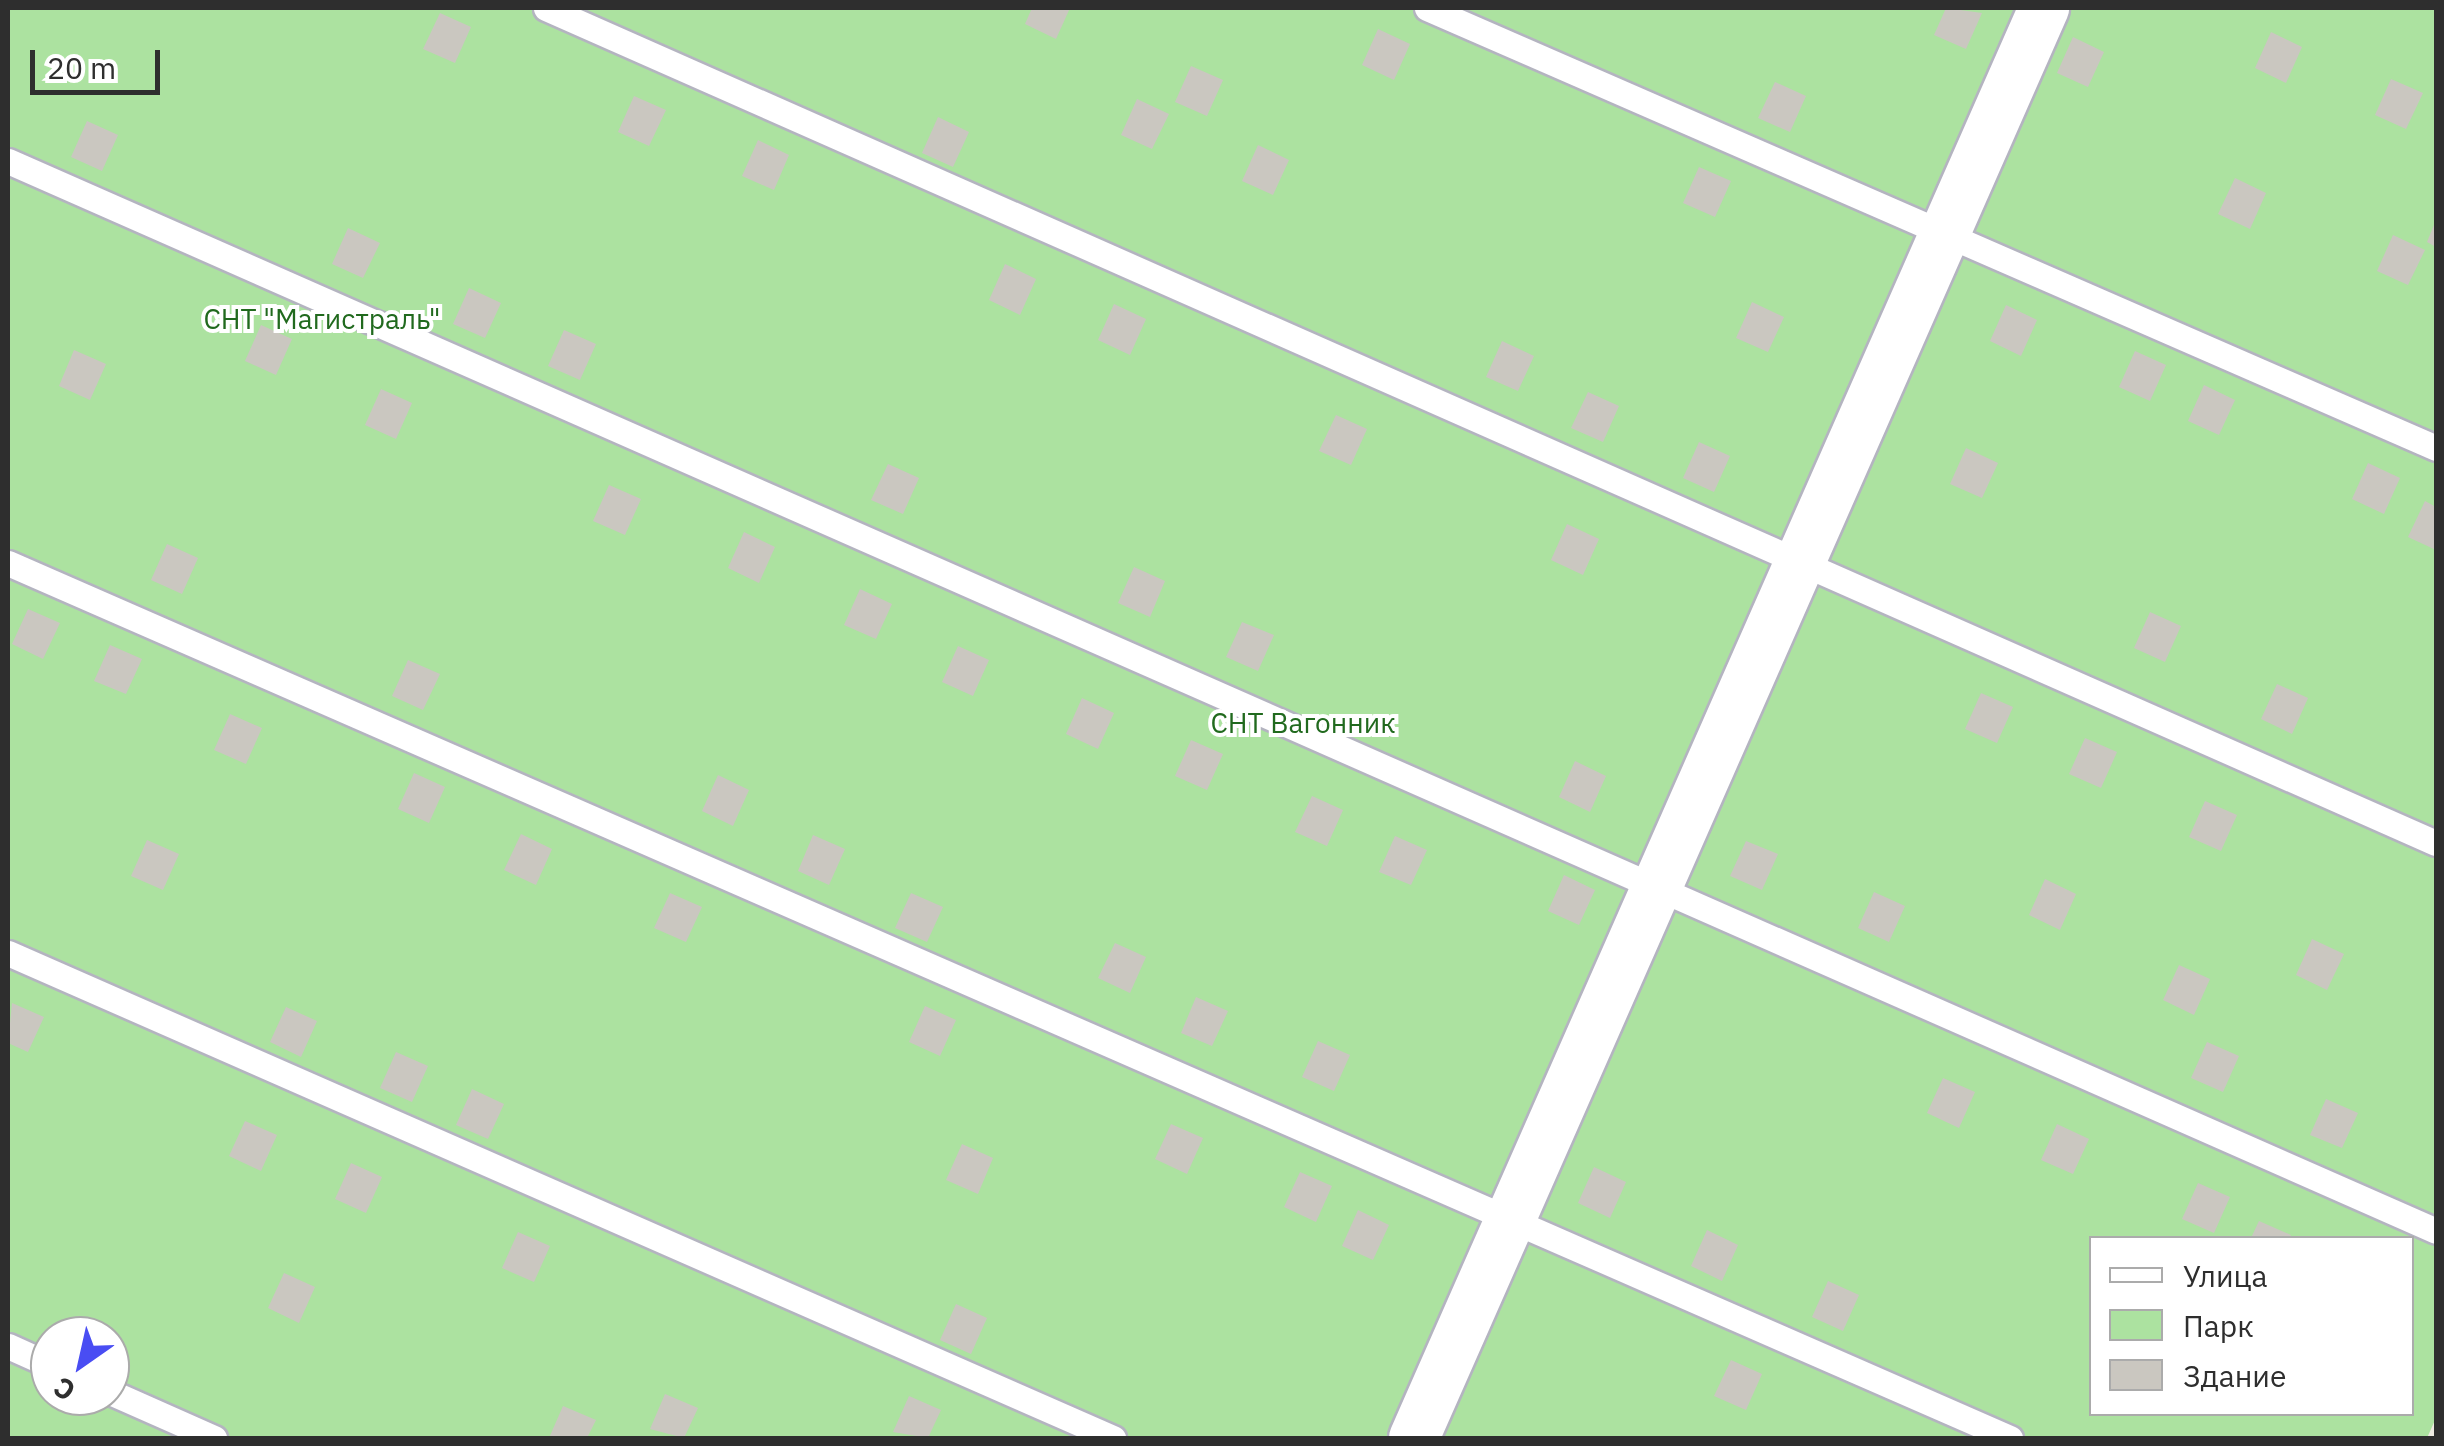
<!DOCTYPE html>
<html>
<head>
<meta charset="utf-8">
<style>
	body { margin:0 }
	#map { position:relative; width:2444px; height:1446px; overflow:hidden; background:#eeebe1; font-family:"IBM Plex Sans",sans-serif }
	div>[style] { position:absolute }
	.green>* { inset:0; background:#ace2a0 }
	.building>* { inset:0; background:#cac7c0 }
	.roads { filter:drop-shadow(2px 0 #b4b4c0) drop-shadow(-2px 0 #b4b4c0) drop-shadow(0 2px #b4b4c0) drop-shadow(0 -2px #b4b4c0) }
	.service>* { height:25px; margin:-12.5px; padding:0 12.5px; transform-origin:12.5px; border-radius:12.5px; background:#fff }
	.minor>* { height:50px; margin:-25px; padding:0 25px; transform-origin:25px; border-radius:25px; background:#fff }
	span { translate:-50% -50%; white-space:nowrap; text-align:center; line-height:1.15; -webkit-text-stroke:8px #fff; paint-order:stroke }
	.park-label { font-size:28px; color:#216a1e }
	.frame { position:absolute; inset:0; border:10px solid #2e2e2e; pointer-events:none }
	.legend { position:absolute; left:2089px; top:1236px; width:325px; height:180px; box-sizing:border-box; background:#fff; border:2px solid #ababab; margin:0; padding:12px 18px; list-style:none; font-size:30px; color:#2e2e2e }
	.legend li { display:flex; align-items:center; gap:20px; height:50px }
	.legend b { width:50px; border:2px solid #ababab }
	.north { position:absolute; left:30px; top:1316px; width:100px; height:100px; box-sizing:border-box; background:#fff; border:2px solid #ababab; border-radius:50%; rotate:214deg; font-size:28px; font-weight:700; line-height:40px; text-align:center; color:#2e2e2e }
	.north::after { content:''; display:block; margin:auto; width:35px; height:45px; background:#494df3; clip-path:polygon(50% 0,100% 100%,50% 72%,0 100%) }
	.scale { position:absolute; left:30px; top:50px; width:130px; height:45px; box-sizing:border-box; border:5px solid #2e2e2e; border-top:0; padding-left:12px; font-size:30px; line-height:35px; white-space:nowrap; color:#2e2e2e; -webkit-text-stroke:8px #fff; paint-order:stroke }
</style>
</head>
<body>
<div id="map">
	<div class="green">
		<i style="clip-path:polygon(evenodd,8px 8px,2436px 8px,2436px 1418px,2427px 1438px,8px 1438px,8px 8px,2092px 1238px,2412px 1238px,2412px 1414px,2092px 1414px,2092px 1238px,8px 8px,50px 1336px,110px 1336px,110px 1396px,50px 1396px,50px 1336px)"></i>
	</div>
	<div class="building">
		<i style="clip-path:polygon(1032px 8px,1070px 8px,1056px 39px,1025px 24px)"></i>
		<i style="clip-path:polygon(1946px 8px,1982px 13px,1966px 49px,1934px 35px)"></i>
		<i style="clip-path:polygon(440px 13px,471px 27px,455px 63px,423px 49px)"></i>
		<i style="clip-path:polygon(1378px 29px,1410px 44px,1394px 80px,1362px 65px)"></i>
		<i style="clip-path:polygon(2271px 32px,2302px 47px,2286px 83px,2255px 68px)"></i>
		<i style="clip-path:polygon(2073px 37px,2104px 52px,2088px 87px,2057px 73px)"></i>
		<i style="clip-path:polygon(1191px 66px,1223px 80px,1207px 116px,1175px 102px)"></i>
		<i style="clip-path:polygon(2391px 79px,2423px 93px,2406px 129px,2375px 115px)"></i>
		<i style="clip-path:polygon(1775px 82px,1806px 96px,1790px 132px,1758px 118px)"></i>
		<i style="clip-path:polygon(634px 96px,666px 110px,649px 146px,618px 132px)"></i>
		<i style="clip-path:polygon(1137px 99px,1169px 114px,1152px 149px,1121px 135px)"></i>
		<i style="clip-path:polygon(938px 117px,969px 132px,953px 167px,922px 153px)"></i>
		<i style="clip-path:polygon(87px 121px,118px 135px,102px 171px,71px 157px)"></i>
		<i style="clip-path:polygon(758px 140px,789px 155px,774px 190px,742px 176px)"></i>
		<i style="clip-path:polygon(1258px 145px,1289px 160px,1273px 195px,1242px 181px)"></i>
		<i style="clip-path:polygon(1699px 167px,1731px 181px,1715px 217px,1683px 203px)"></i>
		<i style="clip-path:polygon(2235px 178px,2266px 193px,2250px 229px,2218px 214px)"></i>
		<i style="clip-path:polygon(2436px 220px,2436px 247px,2427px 242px)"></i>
		<i style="clip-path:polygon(348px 228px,380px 243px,363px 278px,332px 264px)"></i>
		<i style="clip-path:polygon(2393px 235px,2425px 250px,2408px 285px,2377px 271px)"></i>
		<i style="clip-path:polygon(1005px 264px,1036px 279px,1020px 315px,989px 300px)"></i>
		<i style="clip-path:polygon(469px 288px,501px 303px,485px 338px,453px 324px)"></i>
		<i style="clip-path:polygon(1752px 302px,1784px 317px,1768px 352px,1736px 338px)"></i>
		<i style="clip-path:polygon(1114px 304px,1146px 319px,1130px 355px,1098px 340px)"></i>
		<i style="clip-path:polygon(2006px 305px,2037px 320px,2021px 356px,1990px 341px)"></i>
		<i style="clip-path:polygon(261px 325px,292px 339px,276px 375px,245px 361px)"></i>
		<i style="clip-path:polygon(564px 330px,596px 344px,580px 380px,548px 366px)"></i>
		<i style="clip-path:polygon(1502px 341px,1534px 356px,1518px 391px,1486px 377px)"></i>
		<i style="clip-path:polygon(74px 350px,106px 364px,90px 400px,59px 386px)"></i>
		<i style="clip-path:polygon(2135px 351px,2166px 365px,2150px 401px,2119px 387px)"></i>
		<i style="clip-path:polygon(2204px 385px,2235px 400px,2219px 435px,2188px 421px)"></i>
		<i style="clip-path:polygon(381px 389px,412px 403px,396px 439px,365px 425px)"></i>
		<i style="clip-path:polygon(1588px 392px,1619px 406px,1603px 442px,1571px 428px)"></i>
		<i style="clip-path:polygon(1336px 415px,1367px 429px,1351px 465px,1319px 451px)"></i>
		<i style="clip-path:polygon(1699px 442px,1730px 456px,1714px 492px,1683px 478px)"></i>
		<i style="clip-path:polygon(1966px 448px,1998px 463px,1982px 498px,1950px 484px)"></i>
		<i style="clip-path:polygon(2368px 463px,2400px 478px,2384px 514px,2352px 499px)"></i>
		<i style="clip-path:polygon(888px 464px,919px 478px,903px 514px,871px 500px)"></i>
		<i style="clip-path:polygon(609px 485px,641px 499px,625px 535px,593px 521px)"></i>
		<i style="clip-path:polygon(2425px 501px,2436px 507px,2436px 550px,2408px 537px)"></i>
		<i style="clip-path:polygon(1567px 524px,1599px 539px,1583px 575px,1551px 560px)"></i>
		<i style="clip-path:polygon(744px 532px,775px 547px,759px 583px,728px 568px)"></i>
		<i style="clip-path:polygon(167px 544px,198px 558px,182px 594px,151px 580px)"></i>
		<i style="clip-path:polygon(1134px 567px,1165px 581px,1150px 617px,1118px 603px)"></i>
		<i style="clip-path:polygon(860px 589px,892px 604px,876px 639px,844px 625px)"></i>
		<i style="clip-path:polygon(28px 609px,60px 623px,43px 659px,12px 644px)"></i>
		<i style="clip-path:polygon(2150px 612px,2181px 626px,2165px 662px,2134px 648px)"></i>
		<i style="clip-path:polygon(1242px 622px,1274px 635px,1258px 671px,1226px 657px)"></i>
		<i style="clip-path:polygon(110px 645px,142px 659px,126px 694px,94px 681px)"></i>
		<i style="clip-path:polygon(958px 646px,989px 660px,973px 696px,942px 682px)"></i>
		<i style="clip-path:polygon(408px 660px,440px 674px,423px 710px,392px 696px)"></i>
		<i style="clip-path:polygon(2277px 684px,2308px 698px,2292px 734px,2261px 719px)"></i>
		<i style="clip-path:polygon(1981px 693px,2013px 707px,1997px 743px,1965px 729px)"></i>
		<i style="clip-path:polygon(1082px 698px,1114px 713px,1098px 749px,1066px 734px)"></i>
		<i style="clip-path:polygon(230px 714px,262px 728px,246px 764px,214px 750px)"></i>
		<i style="clip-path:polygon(2085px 738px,2117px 752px,2101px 788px,2069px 774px)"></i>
		<i style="clip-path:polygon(1191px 740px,1223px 754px,1207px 790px,1175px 776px)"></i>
		<i style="clip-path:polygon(1575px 761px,1606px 776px,1590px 812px,1559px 797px)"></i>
		<i style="clip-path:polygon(414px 773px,445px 787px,429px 823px,398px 809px)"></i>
		<i style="clip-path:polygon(718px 775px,749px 790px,733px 826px,702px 811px)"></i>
		<i style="clip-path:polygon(1312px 796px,1343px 810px,1327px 846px,1295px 832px)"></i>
		<i style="clip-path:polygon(2205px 801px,2237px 815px,2221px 851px,2189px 837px)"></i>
		<i style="clip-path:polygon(521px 834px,552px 849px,536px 885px,504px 870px)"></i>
		<i style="clip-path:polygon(813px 835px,845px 849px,829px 885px,798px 871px)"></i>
		<i style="clip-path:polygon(1395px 836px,1427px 850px,1411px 885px,1379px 872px)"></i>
		<i style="clip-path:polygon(147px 840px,179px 854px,163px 890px,131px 876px)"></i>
		<i style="clip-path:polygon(1746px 841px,1778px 854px,1762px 890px,1730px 876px)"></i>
		<i style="clip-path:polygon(1564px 875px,1595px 890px,1579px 925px,1548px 911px)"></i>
		<i style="clip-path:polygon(2045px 879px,2076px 894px,2060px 930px,2029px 915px)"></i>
		<i style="clip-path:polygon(1874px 892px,1905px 906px,1889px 942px,1858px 928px)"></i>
		<i style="clip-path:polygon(670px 893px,702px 907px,686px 942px,654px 928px)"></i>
		<i style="clip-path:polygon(911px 893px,943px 907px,927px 942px,895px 928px)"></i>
		<i style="clip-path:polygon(2312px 939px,2344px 954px,2327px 990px,2296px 975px)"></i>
		<i style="clip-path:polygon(1115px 943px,1146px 957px,1130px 993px,1098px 978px)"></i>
		<i style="clip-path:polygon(2179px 965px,2210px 979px,2194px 1015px,2163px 1000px)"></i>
		<i style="clip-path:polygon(1196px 997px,1228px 1011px,1212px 1046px,1181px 1033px)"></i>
		<i style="clip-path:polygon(12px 1003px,44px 1017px,28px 1052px,8px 1043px)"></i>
		<i style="clip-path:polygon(925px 1006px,956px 1020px,940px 1056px,909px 1042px)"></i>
		<i style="clip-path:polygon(286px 1007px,317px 1021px,301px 1057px,270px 1042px)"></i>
		<i style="clip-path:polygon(1318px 1041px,1350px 1055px,1334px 1091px,1302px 1077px)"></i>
		<i style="clip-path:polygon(2207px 1042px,2239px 1056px,2223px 1092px,2191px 1078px)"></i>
		<i style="clip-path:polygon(396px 1052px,428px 1066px,412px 1102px,380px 1088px)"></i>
		<i style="clip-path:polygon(1943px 1078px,1975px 1092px,1959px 1128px,1927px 1113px)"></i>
		<i style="clip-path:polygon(472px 1089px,504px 1104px,488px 1139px,456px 1125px)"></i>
		<i style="clip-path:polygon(2326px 1099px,2358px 1113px,2342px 1148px,2310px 1135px)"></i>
		<i style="clip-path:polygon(245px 1121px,277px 1135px,261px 1171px,229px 1156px)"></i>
		<i style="clip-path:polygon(1171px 1124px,1203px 1138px,1187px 1174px,1155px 1159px)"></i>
		<i style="clip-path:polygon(2057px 1124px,2089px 1139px,2073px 1174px,2041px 1160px)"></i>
		<i style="clip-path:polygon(962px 1144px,993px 1158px,978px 1194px,946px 1180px)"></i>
		<i style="clip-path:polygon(351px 1163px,382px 1177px,366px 1213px,335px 1199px)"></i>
		<i style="clip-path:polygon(1594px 1167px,1626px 1182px,1610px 1218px,1578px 1203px)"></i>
		<i style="clip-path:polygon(1300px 1172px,1332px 1186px,1316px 1222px,1284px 1207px)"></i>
		<i style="clip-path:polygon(2198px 1183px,2230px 1197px,2214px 1233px,2182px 1219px)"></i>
		<i style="clip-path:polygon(1358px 1210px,1389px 1225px,1373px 1260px,1342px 1246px)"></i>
		<i style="clip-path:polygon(2259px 1221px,2291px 1235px,2289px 1238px,2251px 1238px)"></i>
		<i style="clip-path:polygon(1707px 1230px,1738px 1245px,1722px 1281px,1691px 1266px)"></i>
		<i style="clip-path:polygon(518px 1232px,550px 1246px,534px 1282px,502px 1268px)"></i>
		<i style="clip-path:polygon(284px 1273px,315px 1287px,299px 1323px,268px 1308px)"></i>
		<i style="clip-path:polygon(1828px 1281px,1859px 1295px,1843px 1331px,1812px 1317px)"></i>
		<i style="clip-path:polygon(956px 1304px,987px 1318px,971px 1354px,940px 1340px)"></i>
		<i style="clip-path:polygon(1731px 1360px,1762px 1374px,1746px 1410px,1714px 1396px)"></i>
		<i style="clip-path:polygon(665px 1394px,698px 1408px,684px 1438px,650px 1429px)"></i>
		<i style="clip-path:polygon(909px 1396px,941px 1410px,928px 1438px,893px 1432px)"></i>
		<i style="clip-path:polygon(563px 1406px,596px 1420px,587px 1438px,549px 1438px)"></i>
	</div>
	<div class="roads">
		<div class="service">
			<i style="left:546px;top:8px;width:2066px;rotate:23.84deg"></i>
			<i style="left:1427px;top:8px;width:1101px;rotate:23.56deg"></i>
			<i style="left:8px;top:161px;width:2653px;rotate:23.78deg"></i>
			<i style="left:8px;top:563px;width:2185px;rotate:23.61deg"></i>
			<i style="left:8px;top:953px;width:1207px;rotate:23.7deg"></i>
			<i style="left:8px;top:1346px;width:46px;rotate:24.3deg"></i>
			<i style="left:110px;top:1392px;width:114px;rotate:23.9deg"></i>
		</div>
		<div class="minor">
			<i style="left:1414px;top:1438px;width:1563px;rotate:-66.22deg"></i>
		</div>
	</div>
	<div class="park-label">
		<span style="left:322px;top:319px">СНТ "Магистраль"</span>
		<span style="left:1303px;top:723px">СНТ Вагонник</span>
	</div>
	<div class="frame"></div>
	<ul class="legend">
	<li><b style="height:12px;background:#fff"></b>Улица</li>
	<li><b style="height:28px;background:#ace2a0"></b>Парк</li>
	<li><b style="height:28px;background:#cac7c0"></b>Здание</li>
	</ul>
	<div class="north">С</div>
	<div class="scale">20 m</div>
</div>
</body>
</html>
